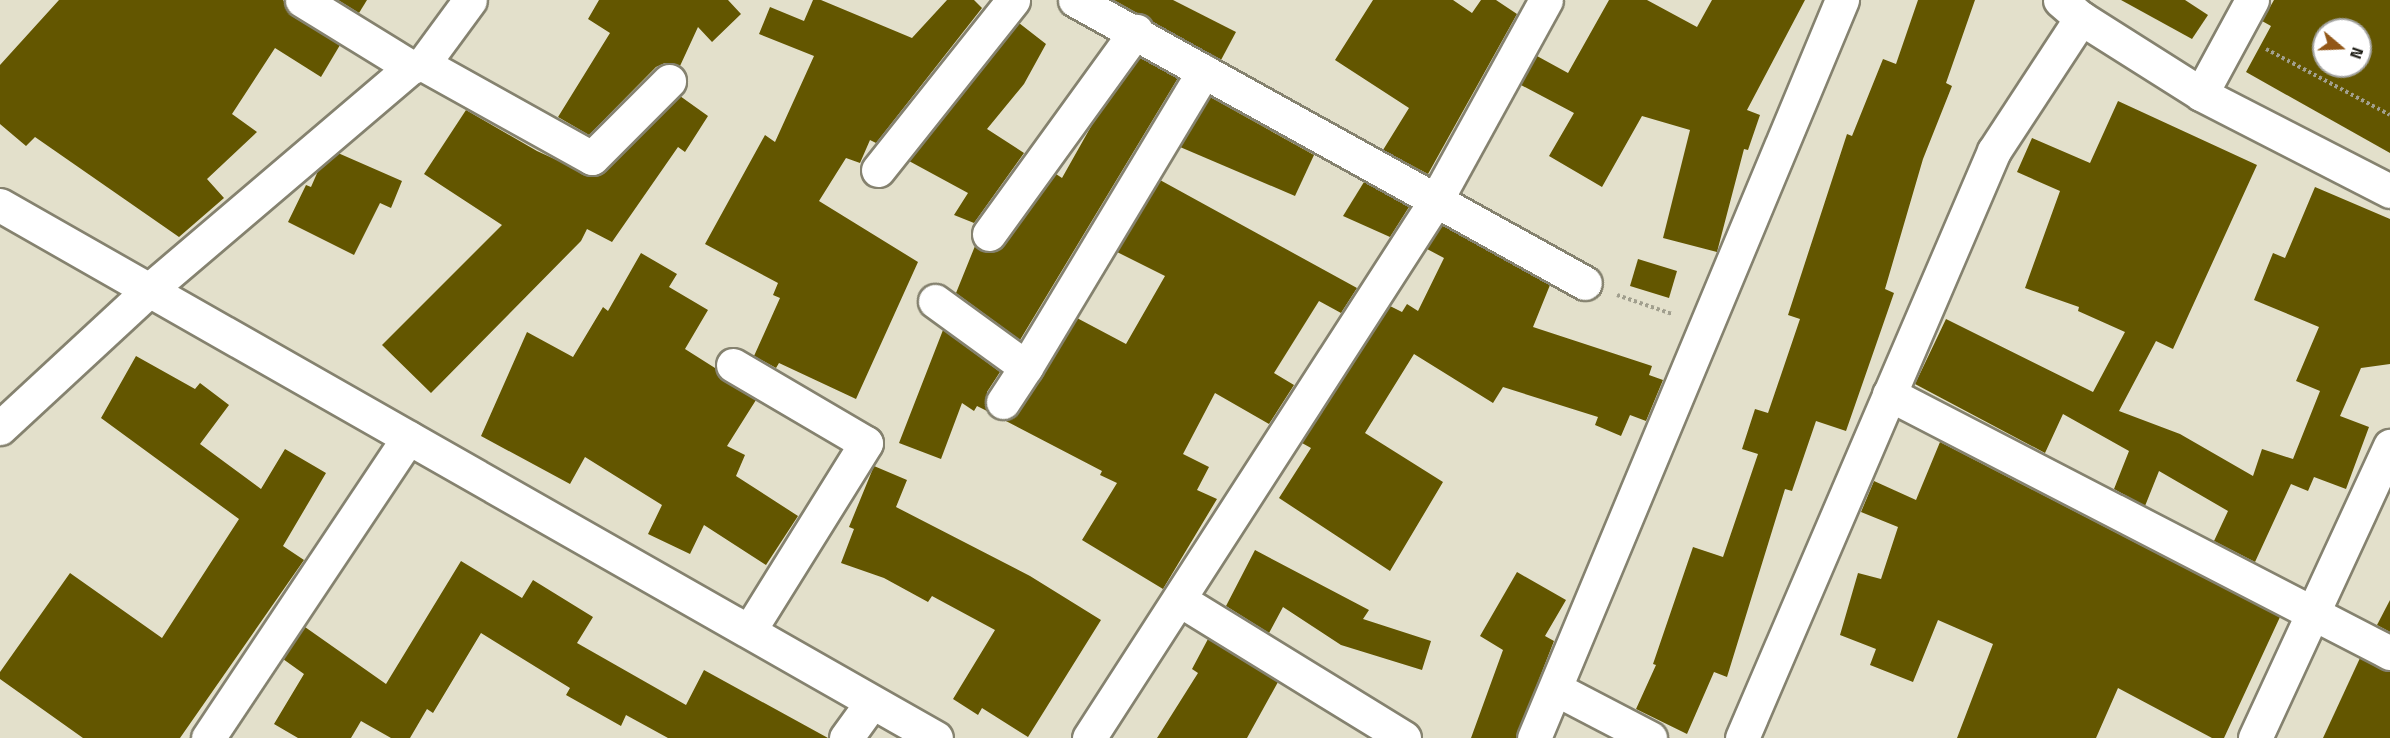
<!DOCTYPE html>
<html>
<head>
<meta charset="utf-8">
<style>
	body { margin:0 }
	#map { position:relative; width:2390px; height:738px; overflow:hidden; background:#e3e0cb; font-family:"Titillium Web",sans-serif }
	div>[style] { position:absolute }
	.building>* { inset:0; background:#635600 }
	.path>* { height:4px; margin-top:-2px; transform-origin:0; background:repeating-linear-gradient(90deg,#a19f8e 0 3px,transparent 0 6px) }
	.roads { filter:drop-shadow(2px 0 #85826f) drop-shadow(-2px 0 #85826f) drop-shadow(0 2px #85826f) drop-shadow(0 -2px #85826f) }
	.street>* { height:33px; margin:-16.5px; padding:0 16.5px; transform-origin:16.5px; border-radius:16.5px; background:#fff }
	.secondary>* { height:33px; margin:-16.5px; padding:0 16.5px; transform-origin:16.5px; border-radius:16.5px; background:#fff }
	span { translate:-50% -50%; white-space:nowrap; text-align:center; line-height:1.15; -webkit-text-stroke:6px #fff; paint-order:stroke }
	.north { position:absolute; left:2312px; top:18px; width:60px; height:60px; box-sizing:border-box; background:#fff; border:2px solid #a4a4a1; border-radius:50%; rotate:109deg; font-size:16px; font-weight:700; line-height:24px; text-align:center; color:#1c1b13 }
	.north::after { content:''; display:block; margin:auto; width:21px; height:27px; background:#925716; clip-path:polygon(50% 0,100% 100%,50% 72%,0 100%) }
</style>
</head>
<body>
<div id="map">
	<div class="building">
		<i style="clip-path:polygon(59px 0,283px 0,292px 16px,340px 45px,321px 77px,275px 48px,232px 114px,257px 132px,207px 179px,224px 198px,179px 237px,35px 137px,26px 146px,0 124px,0 65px)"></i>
		<i style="clip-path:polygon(338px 0,367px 0,359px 13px)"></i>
		<i style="clip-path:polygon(599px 0,728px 0,741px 14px,712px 42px,698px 27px,680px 66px,665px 63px,656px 67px,589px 135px,558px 117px,610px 33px,588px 19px)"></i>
		<i style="clip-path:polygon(813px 0,821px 0,912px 38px,947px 0,974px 0,982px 8px,876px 143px,870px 140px,860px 163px,846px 158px,819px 201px,918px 262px,856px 399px,779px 363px,776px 368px,754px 356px,780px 298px,773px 295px,778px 283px,705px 244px,765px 135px,775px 142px,814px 56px,759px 34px,770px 7px,804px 21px)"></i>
		<i style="clip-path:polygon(1114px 0,1173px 0,1236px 32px,1221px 60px)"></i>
		<i style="clip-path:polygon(1373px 0,1453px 0,1472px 13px,1481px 0,1496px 0,1517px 14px,1428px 174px,1383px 150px,1409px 108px,1335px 60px)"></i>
		<i style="clip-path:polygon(1609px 0,1647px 0,1697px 27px,1712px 0,1805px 0,1747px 110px,1760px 115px,1748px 150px,1744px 149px,1717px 252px,1663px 238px,1690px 130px,1642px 116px,1602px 187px,1549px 156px,1574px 113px,1521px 85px,1537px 56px,1568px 73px)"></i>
		<i style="clip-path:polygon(1918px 0,1975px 0,1946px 83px,1952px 86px,1923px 159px,1885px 289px,1894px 293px,1846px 431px,1816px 421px,1792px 491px,1785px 489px,1727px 677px,1714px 672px,1687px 734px,1636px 709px,1656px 665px,1653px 664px,1693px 547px,1723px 557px,1758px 454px,1742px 449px,1755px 409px,1768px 413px,1800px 319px,1788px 315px,1847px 134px,1852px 136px,1883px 59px,1896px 64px)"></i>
		<i style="clip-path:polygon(2121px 0,2185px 0,2208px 15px,2192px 39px)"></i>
		<i style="clip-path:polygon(evenodd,2274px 0,2390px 0,2390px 153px,2246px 72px,2271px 26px,2262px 21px,2274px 0,2324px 30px,2360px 30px,2360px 66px,2324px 66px,2324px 30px)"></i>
		<i style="clip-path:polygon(1019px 23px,1046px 44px,1024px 84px,987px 129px,1024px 153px,974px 223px,954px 215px,968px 193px,909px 161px)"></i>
		<i style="clip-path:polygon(1140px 57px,1178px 78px,1020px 340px,956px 293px,975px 246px,988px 253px,1004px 245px,1056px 174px,1062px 178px,1093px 123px)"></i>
		<i style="clip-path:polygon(680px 96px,708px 116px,685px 152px,678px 147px,612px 242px,587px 229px,581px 241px,431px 393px,382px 345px,502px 225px,424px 174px,466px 110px,537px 151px,594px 177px,605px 171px)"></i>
		<i style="clip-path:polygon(1210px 97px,1314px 155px,1295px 196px,1180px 147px)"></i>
		<i style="clip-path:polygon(2118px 101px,2257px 165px,2173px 349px,2156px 341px,2119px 411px,2180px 434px,2253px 476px,2262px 449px,2293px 459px,2320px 391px,2296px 381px,2319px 327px,2254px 300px,2273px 253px,2285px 258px,2315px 187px,2390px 219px,2390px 364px,2361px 368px,2340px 416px,2369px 427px,2346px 489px,2314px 477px,2308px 491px,2291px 484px,2255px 562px,2214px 541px,2228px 511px,2159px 471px,2145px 506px,2114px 489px,2129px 451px,2063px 414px,2045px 453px,1915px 384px,1946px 319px,2093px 392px,2125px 332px,2078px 311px,2079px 307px,2025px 288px,2060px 191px,2017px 172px,2032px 138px,2090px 163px)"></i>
		<i style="clip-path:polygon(338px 153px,402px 181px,391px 208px,380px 203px,354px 255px,288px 222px,306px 185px,311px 187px,318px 171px)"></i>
		<i style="clip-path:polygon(1160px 180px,1357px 288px,1341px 313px,1319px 301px,1274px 373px,1294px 385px,1269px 424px,1215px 393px,1183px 454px,1209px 467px,1197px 490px,1217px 499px,1163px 589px,1082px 540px,1117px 483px,1100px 475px,1102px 471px,1004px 420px,1019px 412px,1077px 318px,1126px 344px,1165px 276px,1117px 252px)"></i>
		<i style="clip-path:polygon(1364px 182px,1409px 207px,1390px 237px,1343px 216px)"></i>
		<i style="clip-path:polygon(1442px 225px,1550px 285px,1533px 327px,1652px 366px,1649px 375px,1663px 380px,1646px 421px,1630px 415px,1621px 436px,1595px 425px,1598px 417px,1503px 387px,1493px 403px,1414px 354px,1365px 433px,1443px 482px,1390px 571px,1279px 498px,1311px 448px,1302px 443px,1390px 306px,1402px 312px,1407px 304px,1418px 311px,1444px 258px,1427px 249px)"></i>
		<i style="clip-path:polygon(641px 253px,677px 274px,669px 287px,708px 310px,685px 349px,715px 368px,724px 381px,756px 400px,727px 446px,745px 455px,736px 476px,798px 516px,766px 565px,704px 525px,690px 554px,648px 534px,662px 505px,585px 457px,570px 484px,481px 436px,527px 332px,573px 357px,603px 307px,608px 311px)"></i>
		<i style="clip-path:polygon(1638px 259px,1677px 271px,1669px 298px,1630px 286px)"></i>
		<i style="clip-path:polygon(943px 330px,1000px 372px,987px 392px,987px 411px,977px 406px,974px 411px,962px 403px,941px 459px,899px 443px)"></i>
		<i style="clip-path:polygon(136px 356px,195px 389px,200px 383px,229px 405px,200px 444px,261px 489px,285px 449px,326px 473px,283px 546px,304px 560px,180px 738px,83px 738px,0 679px,0 672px,70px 573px,162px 638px,239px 519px,101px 418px)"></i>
		<i style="clip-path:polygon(1940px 442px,2280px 617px,2224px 738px,2212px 738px,2118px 688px,2096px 738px,1957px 738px,1993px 644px,1938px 620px,1913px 682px,1870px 665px,1876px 649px,1840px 635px,1858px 573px,1881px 579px,1898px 527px,1861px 512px,1874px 481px,1916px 500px)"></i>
		<i style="clip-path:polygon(874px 466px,907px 480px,896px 507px,1030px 576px,1101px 620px,1028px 737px,982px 708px,978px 715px,953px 699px,995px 630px,932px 596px,928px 602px,884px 578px,841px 563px,854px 529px,849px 527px)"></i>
		<i style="clip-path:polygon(1255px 550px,1369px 610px,1363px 619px,1431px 641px,1422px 670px,1341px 645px,1283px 607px,1269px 633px,1226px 606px)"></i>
		<i style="clip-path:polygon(461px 561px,522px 598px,533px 580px,593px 617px,577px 643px,686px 705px,704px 670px,828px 738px,668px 738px,626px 715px,621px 726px,566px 695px,570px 688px,481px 633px,433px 713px,427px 709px,410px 738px,391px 738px,361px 721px,351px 738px,298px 738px,274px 724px,304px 674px,283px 659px,305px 627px,386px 684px)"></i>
		<i style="clip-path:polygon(1517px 572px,1566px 600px,1545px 636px,1554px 641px,1516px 738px,1471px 738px,1503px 650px,1480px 636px)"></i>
		<i style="clip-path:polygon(2390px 600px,2390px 632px,2377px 625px)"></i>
		<i style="clip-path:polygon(1208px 639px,1278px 682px,1247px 738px,1157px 738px,1198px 673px,1192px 669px)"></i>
		<i style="clip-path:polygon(2360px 658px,2390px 672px,2390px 738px,2323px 738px)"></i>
	</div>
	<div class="path">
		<i style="left:2266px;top:49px;width:140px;rotate:28deg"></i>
		<i style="left:1617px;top:295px;width:58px;rotate:19.1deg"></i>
	</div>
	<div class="roads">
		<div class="street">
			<i style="left:302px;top:0;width:128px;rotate:31.6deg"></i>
			<i style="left:1075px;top:0;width:583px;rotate:29.03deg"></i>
			<i style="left:2060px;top:0;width:28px;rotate:41deg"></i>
			<i style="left:2081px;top:18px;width:142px;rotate:32.3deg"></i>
			<i style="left:2252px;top:0;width:107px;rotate:118.5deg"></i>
			<i style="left:2201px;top:94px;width:212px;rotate:27.2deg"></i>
			<i style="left:423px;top:64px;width:193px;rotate:29.1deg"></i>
			<i style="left:592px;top:158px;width:109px;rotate:-45deg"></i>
			<i style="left:878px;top:170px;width:217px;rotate:-51.5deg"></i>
			<i style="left:989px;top:234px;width:251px;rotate:-54.1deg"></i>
			<i style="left:935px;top:301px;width:112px;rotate:36deg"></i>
			<i style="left:1026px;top:367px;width:345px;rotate:-59deg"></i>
			<i style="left:733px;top:365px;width:154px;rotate:30.4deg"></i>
			<i style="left:866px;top:443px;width:221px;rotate:121.9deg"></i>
			<i style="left:1889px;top:394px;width:564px;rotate:27.34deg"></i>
			<i style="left:1003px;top:402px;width:42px;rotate:-56.7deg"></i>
			<i style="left:0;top:428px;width:203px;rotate:-42.8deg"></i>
			<i style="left:149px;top:290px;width:344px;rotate:-40.4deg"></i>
			<i style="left:411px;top:67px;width:12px;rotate:-14deg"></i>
			<i style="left:423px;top:64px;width:79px;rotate:-53.7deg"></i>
			<i style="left:1180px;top:600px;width:263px;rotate:31.6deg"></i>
			<i style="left:1556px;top:689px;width:106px;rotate:27.5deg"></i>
			<i style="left:208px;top:738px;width:361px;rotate:-56.3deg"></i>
			<i style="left:846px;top:738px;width:44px;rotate:-54.2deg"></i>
			<i style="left:1089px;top:738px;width:640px;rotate:-57.18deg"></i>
			<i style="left:1436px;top:200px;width:228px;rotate:-61.2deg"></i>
			<i style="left:1534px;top:738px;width:800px;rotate:-67.35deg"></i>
			<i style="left:1742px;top:738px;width:639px;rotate:-66.77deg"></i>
			<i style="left:1994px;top:151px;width:159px;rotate:-56.8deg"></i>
		</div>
		<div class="secondary">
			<i style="left:0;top:205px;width:1077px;rotate:29.66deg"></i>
			<i style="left:2255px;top:738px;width:322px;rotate:-65.2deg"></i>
		</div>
	</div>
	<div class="north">N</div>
</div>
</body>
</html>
